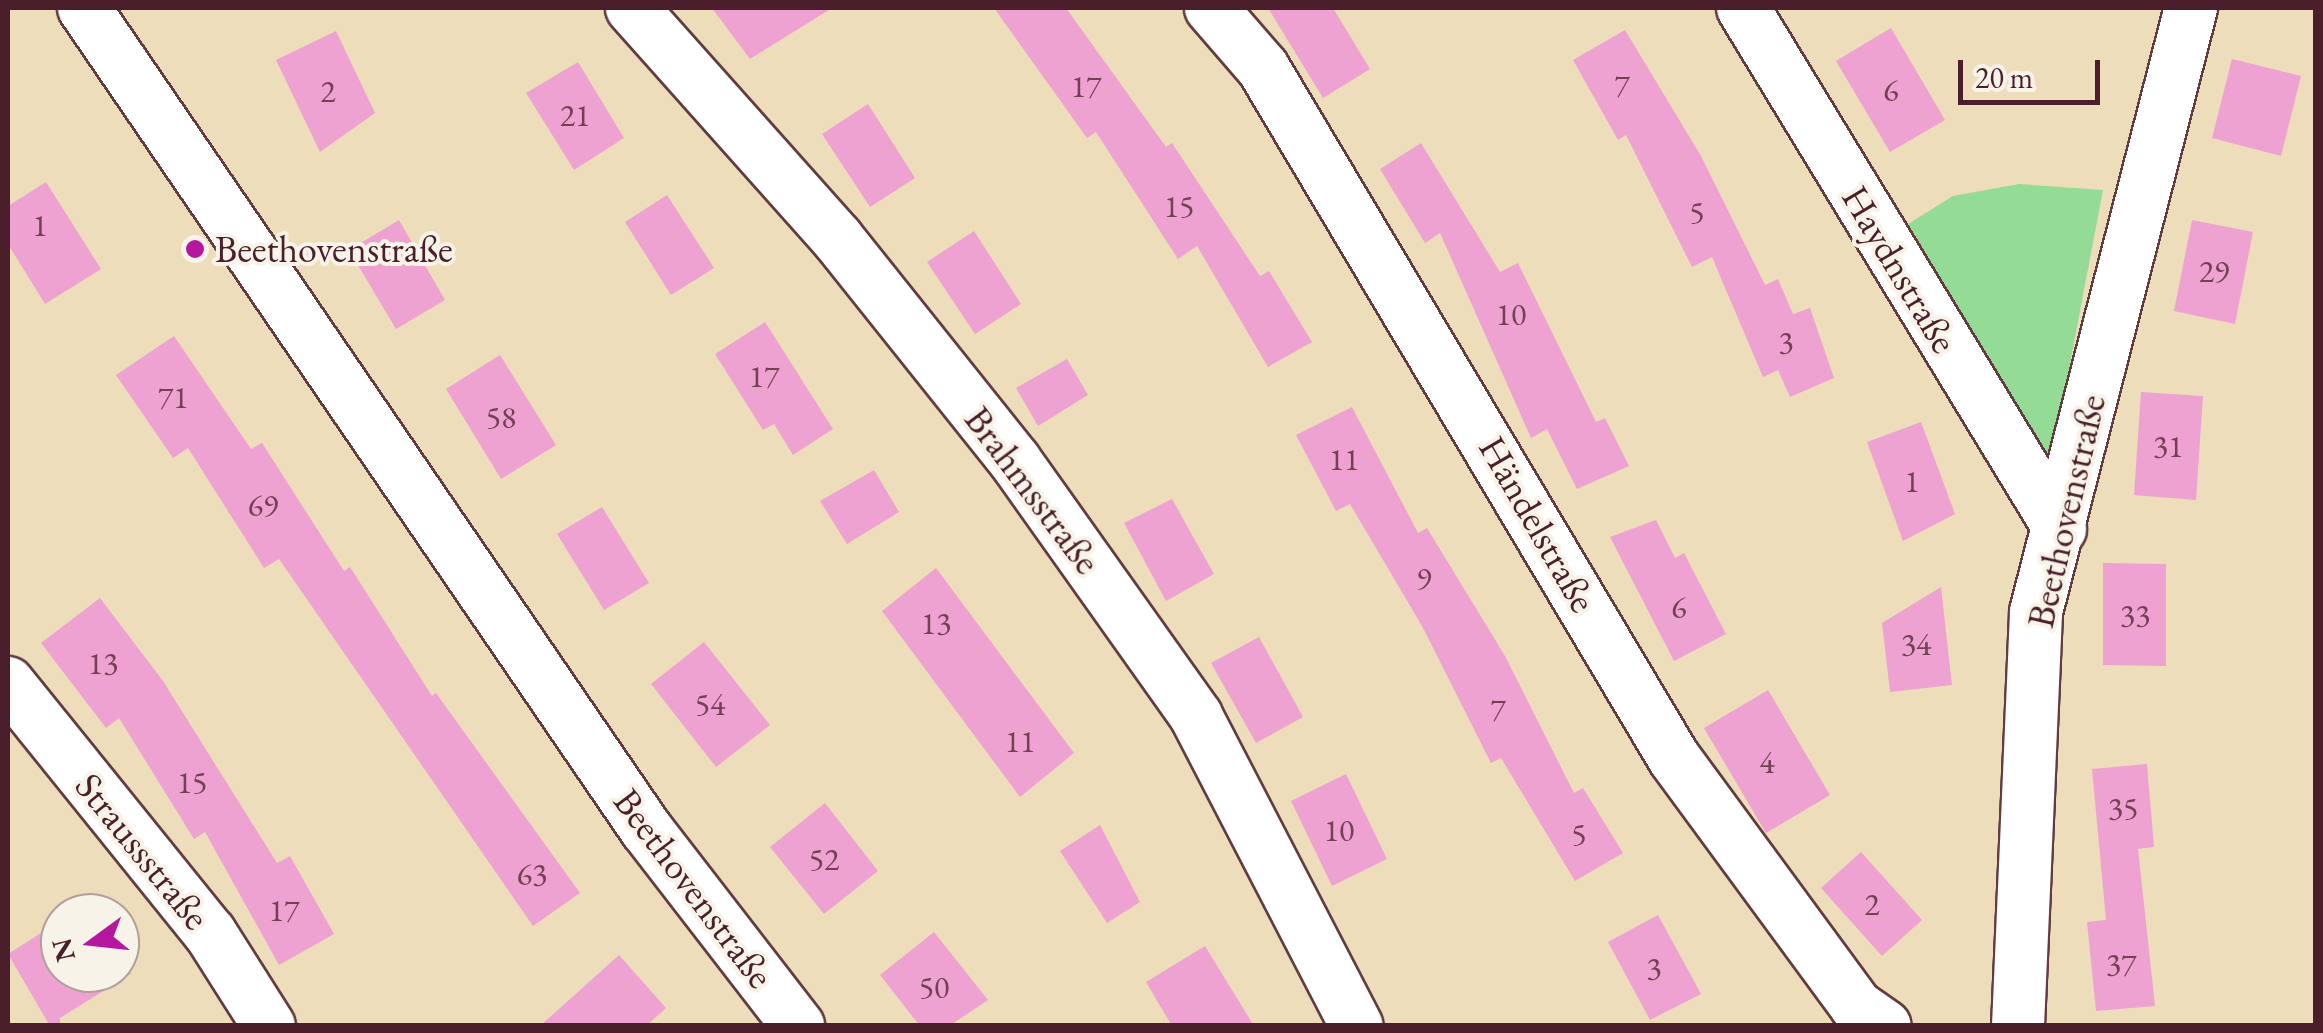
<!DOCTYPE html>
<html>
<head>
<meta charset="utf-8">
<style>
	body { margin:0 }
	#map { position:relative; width:2323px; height:1033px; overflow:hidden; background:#edddbb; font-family:"EB Garamond",serif }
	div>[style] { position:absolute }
	.green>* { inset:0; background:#94dc96 }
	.building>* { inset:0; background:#eea2d1 }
	.roads { filter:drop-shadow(2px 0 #623c41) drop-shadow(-2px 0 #623c41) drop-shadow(0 2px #623c41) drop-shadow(0 -2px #623c41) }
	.minor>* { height:52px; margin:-26px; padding:0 26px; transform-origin:26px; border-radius:26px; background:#fff }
	.dots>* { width:28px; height:28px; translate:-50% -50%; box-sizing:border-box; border:5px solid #f7f3e8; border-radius:50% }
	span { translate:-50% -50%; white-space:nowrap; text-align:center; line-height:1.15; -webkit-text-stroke:8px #f7f3e8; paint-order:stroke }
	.number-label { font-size:32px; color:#734054 }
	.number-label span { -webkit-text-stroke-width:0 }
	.poi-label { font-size:38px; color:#4a1f2b }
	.left { translate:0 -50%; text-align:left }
	.street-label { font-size:38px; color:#4a1f2b }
	.frame { position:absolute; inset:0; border:10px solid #4a1f2b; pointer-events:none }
	.north { position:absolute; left:40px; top:893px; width:100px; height:100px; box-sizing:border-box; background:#f7f3e8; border:2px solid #b29e9c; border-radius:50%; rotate:255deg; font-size:28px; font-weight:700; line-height:40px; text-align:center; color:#4a1f2b }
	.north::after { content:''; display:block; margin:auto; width:35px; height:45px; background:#b5179e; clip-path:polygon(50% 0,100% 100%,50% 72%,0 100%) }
	.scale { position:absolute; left:1958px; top:60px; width:142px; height:45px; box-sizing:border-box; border:5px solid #4a1f2b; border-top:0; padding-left:12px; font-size:30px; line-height:35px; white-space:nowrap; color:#4a1f2b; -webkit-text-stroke:8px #f7f3e8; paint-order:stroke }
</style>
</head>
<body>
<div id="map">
	<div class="green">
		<i style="clip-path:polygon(2019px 184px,2103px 190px,2046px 490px,1900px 229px,1953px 196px)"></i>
	</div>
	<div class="building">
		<i style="clip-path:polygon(712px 8px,832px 8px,750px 59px)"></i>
		<i style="clip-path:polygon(994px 8px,1066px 8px,1166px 147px,1172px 143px,1260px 276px,1269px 271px,1312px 342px,1268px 367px,1197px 246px,1178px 259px,1096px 132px,1087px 138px)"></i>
		<i style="clip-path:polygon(1268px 8px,1333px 8px,1370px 69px,1323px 98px)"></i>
		<i style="clip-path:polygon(1891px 28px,1945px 120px,1890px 152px,1836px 61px)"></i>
		<i style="clip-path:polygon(1625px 30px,1701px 156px,1765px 285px,1778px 279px,1793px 314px,1810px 308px,1834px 378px,1790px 397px,1778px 370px,1763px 377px,1712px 257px,1692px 267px,1626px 135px,1618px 140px,1573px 60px)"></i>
		<i style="clip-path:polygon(336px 31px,375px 113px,320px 152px,276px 60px)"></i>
		<i style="clip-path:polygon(2232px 59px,2301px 76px,2281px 156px,2212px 138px)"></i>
		<i style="clip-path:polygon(578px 62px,624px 138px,574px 170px,526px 93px)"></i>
		<i style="clip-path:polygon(868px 104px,915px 178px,870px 207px,822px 134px)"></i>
		<i style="clip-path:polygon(1421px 143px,1500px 272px,1518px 263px,1596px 422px,1605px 418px,1629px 466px,1577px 489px,1547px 429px,1531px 438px,1440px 233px,1425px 243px,1380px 169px)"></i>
		<i style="clip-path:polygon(46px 182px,101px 269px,45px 304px,8px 244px,8px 206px)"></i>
		<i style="clip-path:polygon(667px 195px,714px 268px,671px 295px,625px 222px)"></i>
		<i style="clip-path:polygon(399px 220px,445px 300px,396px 329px,349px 250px)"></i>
		<i style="clip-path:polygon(2192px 220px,2253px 232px,2235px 324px,2174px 311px)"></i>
		<i style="clip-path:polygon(974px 231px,1021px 304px,975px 334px,927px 262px)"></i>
		<i style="clip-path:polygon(765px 322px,833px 429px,793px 455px,774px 424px,763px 430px,715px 354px)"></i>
		<i style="clip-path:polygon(174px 336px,251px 449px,262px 443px,344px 571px,350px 567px,432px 696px,436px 693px,580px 893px,533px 926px,279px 559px,264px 568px,188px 448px,173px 458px,116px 375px)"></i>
		<i style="clip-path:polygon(500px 355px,556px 445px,501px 479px,446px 389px)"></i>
		<i style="clip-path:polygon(1067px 359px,1088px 395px,1038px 426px,1016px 388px)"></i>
		<i style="clip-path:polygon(2141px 392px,2203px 396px,2196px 500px,2134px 495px)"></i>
		<i style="clip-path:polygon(1352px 407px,1418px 533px,1427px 528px,1505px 656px,1574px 793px,1583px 788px,1623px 853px,1575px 881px,1501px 758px,1491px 763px,1422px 626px,1350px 504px,1336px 511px,1296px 435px)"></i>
		<i style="clip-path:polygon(1921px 422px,1955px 514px,1903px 541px,1867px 442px)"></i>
		<i style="clip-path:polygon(874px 470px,899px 512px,847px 544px,820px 501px)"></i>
		<i style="clip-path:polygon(1172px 499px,1214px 574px,1166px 601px,1124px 523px)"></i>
		<i style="clip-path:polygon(602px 507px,649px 583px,604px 610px,557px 534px)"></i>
		<i style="clip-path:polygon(1656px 520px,1675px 558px,1684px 553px,1726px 634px,1674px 661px,1610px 537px)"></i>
		<i style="clip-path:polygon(2103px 563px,2166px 564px,2166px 666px,2103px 665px)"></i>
		<i style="clip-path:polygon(936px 568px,1074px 753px,1020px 797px,882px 611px)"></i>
		<i style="clip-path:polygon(1941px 587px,1952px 685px,1890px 692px,1882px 623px)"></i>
		<i style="clip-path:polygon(100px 598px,163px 681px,277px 863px,290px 856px,334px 934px,279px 965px,205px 832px,194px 839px,119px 718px,106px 728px,41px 643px)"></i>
		<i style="clip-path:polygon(1259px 637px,1303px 717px,1256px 743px,1211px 663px)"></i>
		<i style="clip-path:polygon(704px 642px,770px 725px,716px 767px,651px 684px)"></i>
		<i style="clip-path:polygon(1768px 690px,1830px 795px,1766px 833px,1704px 728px)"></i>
		<i style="clip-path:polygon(2147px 764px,2154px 847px,2138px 849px,2155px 1006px,2096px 1011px,2087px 922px,2106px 920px,2092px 769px)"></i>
		<i style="clip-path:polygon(1346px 774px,1387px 859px,1332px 886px,1291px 801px)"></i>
		<i style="clip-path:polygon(825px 803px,878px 871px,824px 914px,770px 847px)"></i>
		<i style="clip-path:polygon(1100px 825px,1140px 902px,1107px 923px,1060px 851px)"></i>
		<i style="clip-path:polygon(1861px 852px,1922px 920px,1882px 956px,1821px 888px)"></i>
		<i style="clip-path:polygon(1658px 915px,1701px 994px,1650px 1020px,1608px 942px)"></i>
		<i style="clip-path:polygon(60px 921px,60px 973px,132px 973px,60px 1018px,60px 1026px,50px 1026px,8px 954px)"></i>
		<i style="clip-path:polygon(934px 932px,988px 1000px,949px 1026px,920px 1026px,880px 975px)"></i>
		<i style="clip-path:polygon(1205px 946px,1254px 1026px,1172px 1026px,1146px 982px)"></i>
		<i style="clip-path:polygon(619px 955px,666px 1008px,646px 1026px,540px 1026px)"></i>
	</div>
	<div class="roads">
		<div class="minor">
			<i style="left:84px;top:8px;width:995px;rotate:55.61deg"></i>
			<i style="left:646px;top:829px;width:249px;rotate:52.3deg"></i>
			<i style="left:632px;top:8px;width:308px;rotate:48.3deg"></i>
			<i style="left:837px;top:238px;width:285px;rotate:51.4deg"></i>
			<i style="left:1015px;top:461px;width:313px;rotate:54.6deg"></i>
			<i style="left:1196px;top:716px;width:349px;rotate:62.6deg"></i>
			<i style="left:1211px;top:8px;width:79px;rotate:49.1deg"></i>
			<i style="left:1263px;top:68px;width:803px;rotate:59.22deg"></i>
			<i style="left:1674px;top:758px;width:308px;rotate:53.7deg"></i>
			<i style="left:1856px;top:1006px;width:35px;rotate:35deg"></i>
			<i style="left:1743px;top:8px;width:610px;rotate:58.68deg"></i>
			<i style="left:8px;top:683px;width:321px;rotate:51.1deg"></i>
			<i style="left:210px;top:933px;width:110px;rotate:57.6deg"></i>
			<i style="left:2018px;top:1026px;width:414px;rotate:-87.5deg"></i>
			<i style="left:2036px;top:612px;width:624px;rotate:-75.61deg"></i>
		</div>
	</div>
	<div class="dots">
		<i style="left:195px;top:249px;background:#b5179e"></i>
	</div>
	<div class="number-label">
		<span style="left:1622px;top:85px">7</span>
		<span style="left:1086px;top:86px">17</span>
		<span style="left:1891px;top:90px">6</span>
		<span style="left:328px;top:91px">2</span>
		<span style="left:575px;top:115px">21</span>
		<span style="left:1179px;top:206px">15</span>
		<span style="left:1697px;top:212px">5</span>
		<span style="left:40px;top:225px">1</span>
		<span style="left:2214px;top:271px">29</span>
		<span style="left:1511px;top:314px">10</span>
		<span style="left:1786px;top:342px">3</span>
		<span style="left:764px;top:376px">17</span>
		<span style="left:173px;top:397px">71</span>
		<span style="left:501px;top:417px">58</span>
		<span style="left:2168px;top:446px">31</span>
		<span style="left:1344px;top:459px">11</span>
		<span style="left:1912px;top:481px">1</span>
		<span style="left:263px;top:505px">69</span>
		<span style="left:1424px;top:578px">9</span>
		<span style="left:1679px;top:607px">6</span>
		<span style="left:2135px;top:615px">33</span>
		<span style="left:936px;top:623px">13</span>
		<span style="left:1916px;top:644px">34</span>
		<span style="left:103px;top:663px">13</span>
		<span style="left:710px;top:704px">54</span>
		<span style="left:1498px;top:709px">7</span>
		<span style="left:1020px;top:741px">11</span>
		<span style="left:1767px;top:762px">4</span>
		<span style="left:192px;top:782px">15</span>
		<span style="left:2123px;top:808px">35</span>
		<span style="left:1339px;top:830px">10</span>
		<span style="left:1579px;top:834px">5</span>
		<span style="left:824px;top:859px">52</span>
		<span style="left:532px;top:874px">63</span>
		<span style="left:1872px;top:904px">2</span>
		<span style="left:284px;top:910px">17</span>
		<span style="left:2121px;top:964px">37</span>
		<span style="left:1654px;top:968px">3</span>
		<span style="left:934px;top:987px">50</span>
	</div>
	<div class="poi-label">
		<span class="left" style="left:215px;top:249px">Beethovenstraße</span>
	</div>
	<div class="street-label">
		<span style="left:1900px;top:269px;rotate:59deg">Haydnstraße</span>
		<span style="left:1033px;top:490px;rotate:53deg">Brahmsstraße</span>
		<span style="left:2066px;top:511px;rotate:-77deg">Beethovenstraße</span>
		<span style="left:1538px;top:524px;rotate:60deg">Händelstraße</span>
		<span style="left:143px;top:851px;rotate:51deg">Straussstraße</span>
		<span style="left:694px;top:888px;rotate:53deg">Beethovenstraße</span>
	</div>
	<div class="frame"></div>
	<div class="north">N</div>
	<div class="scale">20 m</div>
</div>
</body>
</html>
